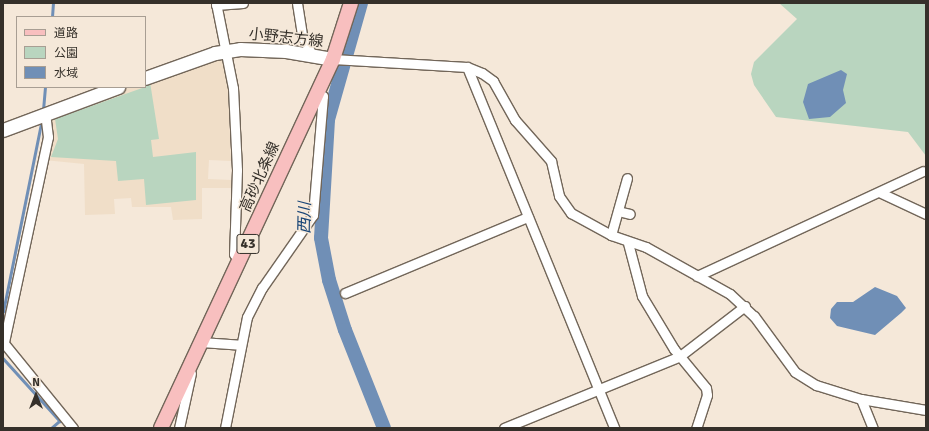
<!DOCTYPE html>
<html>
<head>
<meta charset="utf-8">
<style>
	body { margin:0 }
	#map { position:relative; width:929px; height:431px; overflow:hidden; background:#f5e8d9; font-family:Signika,"Noto Sans JP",sans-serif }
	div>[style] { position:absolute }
	.built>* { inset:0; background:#f0dec8 }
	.green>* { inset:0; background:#b9d5bf }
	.water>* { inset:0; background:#708fb6 }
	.stream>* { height:2.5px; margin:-1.25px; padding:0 1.25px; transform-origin:1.25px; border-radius:1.25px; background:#708fb6 }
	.river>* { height:14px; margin:-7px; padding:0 7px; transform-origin:7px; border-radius:7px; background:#708fb6 }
	.roads { filter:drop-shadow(1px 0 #726659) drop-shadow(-1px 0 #726659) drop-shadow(0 1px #726659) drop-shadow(0 -1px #726659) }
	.street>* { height:9px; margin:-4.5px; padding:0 4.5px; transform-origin:4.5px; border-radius:4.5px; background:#fff }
	.secondary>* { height:13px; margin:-6.5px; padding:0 6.5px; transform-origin:6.5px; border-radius:6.5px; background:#fff }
	.primary>* { height:14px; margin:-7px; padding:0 7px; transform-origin:7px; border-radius:7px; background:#f8bfbf }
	span { translate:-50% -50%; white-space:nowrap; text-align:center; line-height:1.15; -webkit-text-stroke:3px #f5e8d9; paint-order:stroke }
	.shield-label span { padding:1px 3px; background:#f5e8d9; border:1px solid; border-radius:3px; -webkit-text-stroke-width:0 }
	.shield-label { font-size:14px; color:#35302a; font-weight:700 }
	.street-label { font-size:15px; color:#35302a }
	.water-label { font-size:16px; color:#174476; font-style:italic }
	.frame { position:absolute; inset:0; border:4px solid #35302a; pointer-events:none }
	.legend { position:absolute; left:16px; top:16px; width:130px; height:72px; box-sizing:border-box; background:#f5e8d9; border:1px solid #a89e93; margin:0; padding:5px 7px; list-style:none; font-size:12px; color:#35302a }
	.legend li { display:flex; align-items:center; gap:8px; height:20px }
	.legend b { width:20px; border:1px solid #a89e93 }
	.north { position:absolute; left:16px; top:375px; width:40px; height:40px; -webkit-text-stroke:3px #f5e8d9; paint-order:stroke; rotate:0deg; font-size:11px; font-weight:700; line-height:16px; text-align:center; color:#35302a }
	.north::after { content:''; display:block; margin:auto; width:14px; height:18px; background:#35302a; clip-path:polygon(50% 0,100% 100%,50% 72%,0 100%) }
</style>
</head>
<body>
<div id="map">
	<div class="built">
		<i style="clip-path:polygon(223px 54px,228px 83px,231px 161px,209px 160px,208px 179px,232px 180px,232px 188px,202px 188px,202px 219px,173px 220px,171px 207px,132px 207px,131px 198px,114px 199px,115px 214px,85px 215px,84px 164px,44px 160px,53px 138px,49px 116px,129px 87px,145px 87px,145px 81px)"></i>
	</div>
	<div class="green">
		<i style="clip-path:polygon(779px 3px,926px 3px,926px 156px,908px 132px,776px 117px,754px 85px,751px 74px,754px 62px,797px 19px)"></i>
		<i style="clip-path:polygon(150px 82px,159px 139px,151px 140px,153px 157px,196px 152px,196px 200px,146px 205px,144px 179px,118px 181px,116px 161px,51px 157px,58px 139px,55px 119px,145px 87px)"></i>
	</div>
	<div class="water">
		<i style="clip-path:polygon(841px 70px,847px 74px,843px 90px,846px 103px,830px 117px,809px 119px,803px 102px,808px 84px)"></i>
		<i style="clip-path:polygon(875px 287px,897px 296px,906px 308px,901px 313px,875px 335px,837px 326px,830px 318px,831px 309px,837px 302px,853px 302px)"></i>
	</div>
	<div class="stream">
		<i style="left:52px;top:17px;width:14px;rotate:-86deg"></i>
		<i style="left:43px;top:110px;width:23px;rotate:-85deg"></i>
		<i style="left:3px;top:312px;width:197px;rotate:-78.6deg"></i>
		<i style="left:3px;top:358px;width:85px;rotate:47.9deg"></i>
		<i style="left:60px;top:421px;width:11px;rotate:139deg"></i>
	</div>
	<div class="river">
		<i style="left:361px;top:3px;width:122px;rotate:105.8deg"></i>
		<i style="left:328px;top:120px;width:118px;rotate:93.4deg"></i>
		<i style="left:321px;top:238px;width:43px;rotate:79.2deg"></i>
		<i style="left:329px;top:280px;width:52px;rotate:72.3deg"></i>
		<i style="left:345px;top:330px;width:105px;rotate:68.3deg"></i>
	</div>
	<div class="roads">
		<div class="street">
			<i style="left:216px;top:3px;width:87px;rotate:78.7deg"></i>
			<i style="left:233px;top:88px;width:82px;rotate:87.2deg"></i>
			<i style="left:237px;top:170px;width:84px;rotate:92deg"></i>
			<i style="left:234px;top:254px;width:10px;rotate:53deg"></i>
			<i style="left:297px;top:3px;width:33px;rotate:81deg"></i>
			<i style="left:302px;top:36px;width:21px;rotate:62deg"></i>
			<i style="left:216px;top:5px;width:27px;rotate:-4deg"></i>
			<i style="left:333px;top:59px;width:134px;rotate:3.4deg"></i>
			<i style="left:467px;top:67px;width:16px;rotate:22deg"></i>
			<i style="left:482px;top:73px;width:14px;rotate:36deg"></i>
			<i style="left:493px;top:81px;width:45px;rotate:60.6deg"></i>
			<i style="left:515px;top:120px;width:55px;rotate:48.7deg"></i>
			<i style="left:551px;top:161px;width:36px;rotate:77deg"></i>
			<i style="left:559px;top:196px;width:21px;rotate:55deg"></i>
			<i style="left:571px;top:213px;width:46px;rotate:28.8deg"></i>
			<i style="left:611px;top:235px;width:37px;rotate:19deg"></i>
			<i style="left:646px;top:247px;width:96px;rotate:29.2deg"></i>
			<i style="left:730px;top:294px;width:33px;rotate:43deg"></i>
			<i style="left:754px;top:316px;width:69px;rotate:53.8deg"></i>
			<i style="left:795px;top:372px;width:25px;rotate:32deg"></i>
			<i style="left:816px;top:385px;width:47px;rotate:17.3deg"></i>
			<i style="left:861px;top:399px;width:66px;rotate:9.6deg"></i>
			<i style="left:467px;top:67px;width:390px;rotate:67.8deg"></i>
			<i style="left:881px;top:193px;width:50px;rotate:25deg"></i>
			<i style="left:618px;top:211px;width:12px;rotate:14deg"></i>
			<i style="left:611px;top:235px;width:59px;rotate:-74.3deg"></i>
			<i style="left:628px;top:243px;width:55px;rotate:75.2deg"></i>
			<i style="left:642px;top:296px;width:62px;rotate:58.9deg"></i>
			<i style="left:674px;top:349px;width:50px;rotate:50.6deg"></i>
			<i style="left:706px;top:388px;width:7px;rotate:82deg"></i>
			<i style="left:707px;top:395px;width:35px;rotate:108deg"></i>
			<i style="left:697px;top:276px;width:249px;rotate:-24.9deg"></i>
			<i style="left:345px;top:293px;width:198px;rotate:-22.6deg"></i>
			<i style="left:3px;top:342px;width:111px;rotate:50.9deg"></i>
			<i style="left:4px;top:342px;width:210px;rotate:-77.9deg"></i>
			<i style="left:48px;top:137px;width:23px;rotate:-97deg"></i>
			<i style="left:201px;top:342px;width:39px;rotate:4deg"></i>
			<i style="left:861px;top:399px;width:31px;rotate:68deg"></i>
			<i style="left:179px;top:428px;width:56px;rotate:-77.7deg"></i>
			<i style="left:225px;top:428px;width:113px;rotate:-78.8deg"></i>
			<i style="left:247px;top:317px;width:33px;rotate:-63deg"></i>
			<i style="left:262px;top:288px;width:89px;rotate:-55.1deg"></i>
			<i style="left:313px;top:215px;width:119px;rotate:-85.2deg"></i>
			<i style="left:323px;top:96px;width:7px;rotate:-153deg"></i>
			<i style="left:504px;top:428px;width:190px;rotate:-22.2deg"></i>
			<i style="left:680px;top:356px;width:82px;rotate:-37.6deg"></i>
		</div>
		<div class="secondary">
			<i style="left:145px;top:78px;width:74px;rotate:-19.7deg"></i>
			<i style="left:215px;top:53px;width:25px;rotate:-9deg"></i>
			<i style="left:240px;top:49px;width:46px;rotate:2.5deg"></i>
			<i style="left:286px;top:51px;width:48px;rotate:9.7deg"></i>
			<i style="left:3px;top:130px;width:123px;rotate:-20.5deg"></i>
		</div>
		<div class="primary">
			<i style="left:161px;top:428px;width:407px;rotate:-65deg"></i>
			<i style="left:333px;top:59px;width:59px;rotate:-72.2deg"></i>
		</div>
	</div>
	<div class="shield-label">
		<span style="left:248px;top:244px">43</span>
	</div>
	<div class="street-label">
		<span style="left:286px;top:38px;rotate:6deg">小野志方線</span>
		<span style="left:260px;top:177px;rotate:-66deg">高砂北条線</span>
	</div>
	<div class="water-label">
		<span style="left:305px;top:218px;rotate:-89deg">西川</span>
	</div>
	<div class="frame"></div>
	<ul class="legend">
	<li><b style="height:5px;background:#f8bfbf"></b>道路</li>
	<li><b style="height:11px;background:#b9d5bf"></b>公園</li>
	<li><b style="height:11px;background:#708fb6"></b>水域</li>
	</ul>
	<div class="north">N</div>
</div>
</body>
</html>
